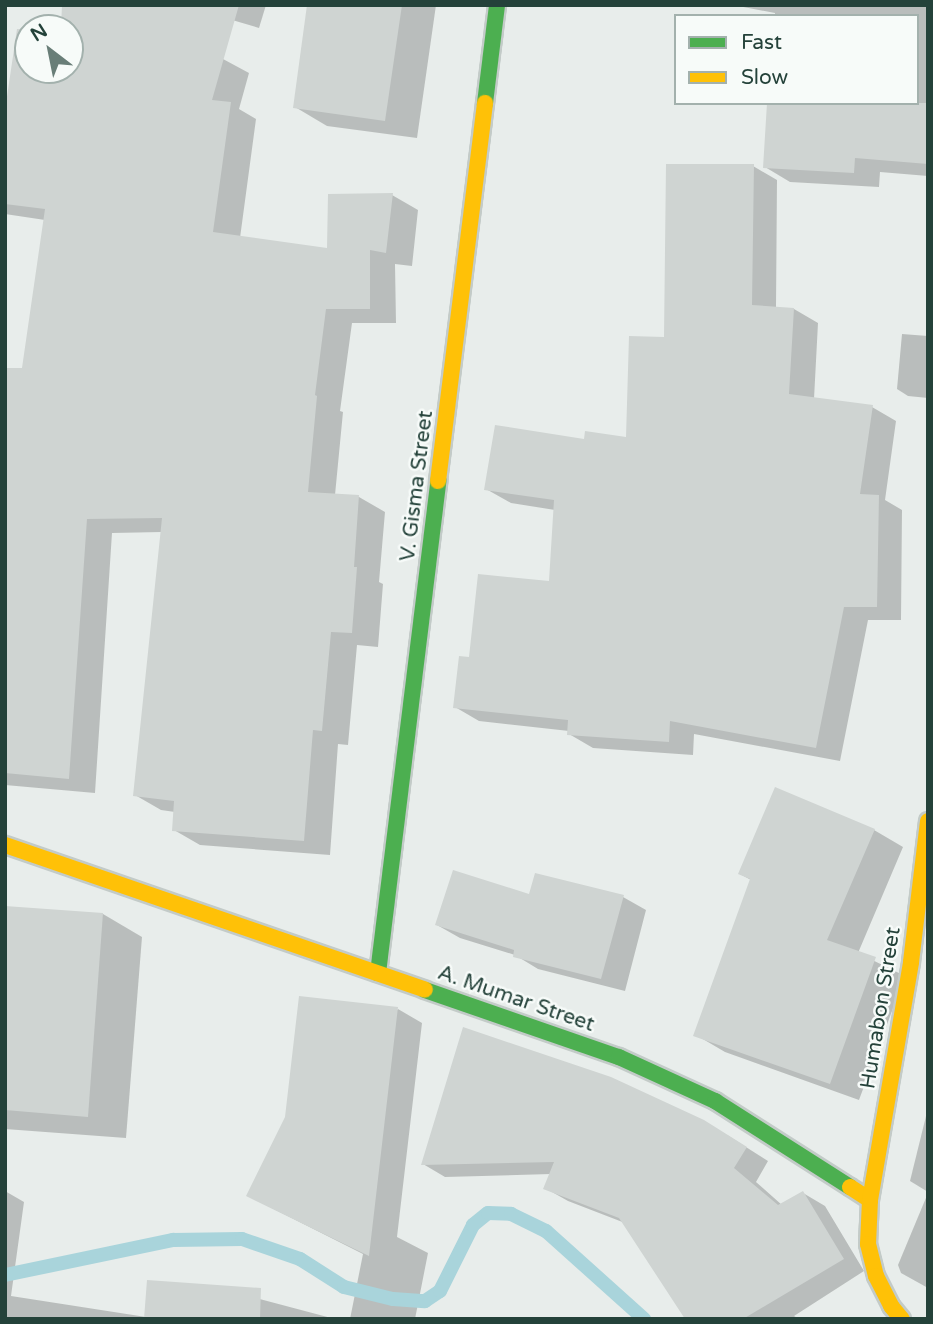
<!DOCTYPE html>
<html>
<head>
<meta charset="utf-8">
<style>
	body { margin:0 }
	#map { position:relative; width:933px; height:1324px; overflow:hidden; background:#e8edeb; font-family:"Varela Round",sans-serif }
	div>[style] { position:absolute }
	.shadow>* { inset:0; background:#0003 }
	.stream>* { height:14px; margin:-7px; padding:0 7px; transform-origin:7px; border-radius:7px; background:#a9d4db }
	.building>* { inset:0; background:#cfd4d2 }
	.roads { filter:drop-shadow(2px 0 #c3cbc8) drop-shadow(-2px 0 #c3cbc8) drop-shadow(0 2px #c3cbc8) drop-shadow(0 -2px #c3cbc8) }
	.fast>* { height:16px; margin:-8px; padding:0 8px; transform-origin:8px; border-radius:8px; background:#4caf50 }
	.slow>* { height:16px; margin:-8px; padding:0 8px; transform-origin:8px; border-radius:8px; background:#ffc107 }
	span { translate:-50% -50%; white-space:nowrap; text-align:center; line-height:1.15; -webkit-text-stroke:5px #f7fbf9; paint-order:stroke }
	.street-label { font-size:21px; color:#24423a }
	.frame { position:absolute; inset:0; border:7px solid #24423a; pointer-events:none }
	.legend { position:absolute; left:674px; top:14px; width:245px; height:91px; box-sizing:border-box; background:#f7fbf9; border:2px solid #a3b1ad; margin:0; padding:9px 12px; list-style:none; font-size:21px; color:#24423a }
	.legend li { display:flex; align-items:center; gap:14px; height:35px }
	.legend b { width:35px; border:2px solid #a3b1ad }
	.north { position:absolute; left:14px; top:14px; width:70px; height:70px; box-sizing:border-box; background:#f7fbf9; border:2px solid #a3b1ad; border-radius:50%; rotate:328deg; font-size:19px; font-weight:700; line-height:28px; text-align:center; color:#24423a }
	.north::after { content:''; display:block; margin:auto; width:24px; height:32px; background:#697e78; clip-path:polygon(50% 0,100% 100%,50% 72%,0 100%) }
</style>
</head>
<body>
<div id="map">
	<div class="shadow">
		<i style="clip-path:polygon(181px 5px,266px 5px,259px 28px)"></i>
		<i style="clip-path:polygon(309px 5px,436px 5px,417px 138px,327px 126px,295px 107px)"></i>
		<i style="clip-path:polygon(733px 5px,928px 5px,928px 176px,880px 172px,879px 187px,790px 182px,765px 167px,917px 103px,917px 16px,775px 16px,775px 13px)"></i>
		<i style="clip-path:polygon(28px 32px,28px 70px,70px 70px,70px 38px,223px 59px,249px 73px,239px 109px,256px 119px,240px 238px,329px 250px,392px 195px,418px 210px,412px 266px,395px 264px,396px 323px,352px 323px,340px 411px,343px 412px,335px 495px,359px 497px,385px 512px,379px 582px,383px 584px,378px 647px,357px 645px,348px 745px,338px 744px,330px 855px,200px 845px,174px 830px,175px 812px,161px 810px,135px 795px,162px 532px,112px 533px,95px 793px,5px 785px,5px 369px,24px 370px,45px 220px,5px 214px,5px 123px)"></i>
		<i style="clip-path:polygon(753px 166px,777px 180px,776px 309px,794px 309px,818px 323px,814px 399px,872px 407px,896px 421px,885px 500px,902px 510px,901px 620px,868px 620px,840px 761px,694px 734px,693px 755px,593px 748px,569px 734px,569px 731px,479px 721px,455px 707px,470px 659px,551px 583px,555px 510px,511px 503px,486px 489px,585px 441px,628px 439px,666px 338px)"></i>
		<i style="clip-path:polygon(902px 334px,928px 336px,928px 398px,908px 396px,897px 389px)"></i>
		<i style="clip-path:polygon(874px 830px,903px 847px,858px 953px,905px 976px,859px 1100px,725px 1052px,696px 1035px,751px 880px,740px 874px)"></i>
		<i style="clip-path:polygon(530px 897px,623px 897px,646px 910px,625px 991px,538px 969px,515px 955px,460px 938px,437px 925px)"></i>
		<i style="clip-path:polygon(5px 908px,103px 914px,142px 937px,126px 1138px,5px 1129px)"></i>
		<i style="clip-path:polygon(398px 1009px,422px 1023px,397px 1237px,428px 1253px,415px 1319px,350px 1319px,363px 1254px,248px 1196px)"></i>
		<i style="clip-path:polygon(928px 1108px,928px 1192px,910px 1181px)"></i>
		<i style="clip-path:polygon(727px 1135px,768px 1161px,756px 1182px,782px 1205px,803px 1193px,825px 1206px,864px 1271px,794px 1316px,799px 1319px,687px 1319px,625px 1223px,568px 1201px,545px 1188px,551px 1174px,445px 1177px,423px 1164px)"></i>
		<i style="clip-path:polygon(5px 1191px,24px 1202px,11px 1296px,146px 1317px,214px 1287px,335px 1319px,5px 1319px)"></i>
		<i style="clip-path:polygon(928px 1193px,928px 1288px,901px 1273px,898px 1265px)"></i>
	</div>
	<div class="stream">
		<i style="left:5px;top:1275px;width:172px;rotate:-11.8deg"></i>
		<i style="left:173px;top:1240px;width:69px;rotate:-0.8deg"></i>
		<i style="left:242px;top:1239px;width:61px;rotate:19deg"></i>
		<i style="left:300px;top:1259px;width:52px;rotate:32.5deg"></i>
		<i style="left:344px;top:1287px;width:50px;rotate:13.8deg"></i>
		<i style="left:393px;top:1299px;width:32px;rotate:4deg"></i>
		<i style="left:425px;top:1301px;width:18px;rotate:-34deg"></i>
		<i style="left:440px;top:1291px;width:74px;rotate:-63.4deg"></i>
		<i style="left:473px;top:1225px;width:19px;rotate:-39deg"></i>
		<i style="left:488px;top:1213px;width:23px;rotate:2deg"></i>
		<i style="left:511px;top:1214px;width:39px;rotate:26deg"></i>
		<i style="left:546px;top:1231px;width:132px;rotate:41.9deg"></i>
	</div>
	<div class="building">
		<i style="clip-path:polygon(62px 5px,239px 5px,212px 100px,231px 102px,213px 232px,327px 248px,328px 194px,393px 193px,386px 253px,370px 250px,370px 309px,326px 309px,315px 395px,317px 396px,308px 492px,359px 495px,354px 567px,357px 567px,352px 633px,331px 632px,322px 731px,313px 730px,304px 841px,172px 831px,174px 801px,133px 796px,162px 518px,87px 519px,69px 779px,5px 773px,5px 368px,22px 368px,45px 209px,5px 204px,5px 110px,17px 29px,28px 30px,28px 70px,70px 70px,70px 28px,61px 28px)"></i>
		<i style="clip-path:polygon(307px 5px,402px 5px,385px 121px,293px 108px)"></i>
		<i style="clip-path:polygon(767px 103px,928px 103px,928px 164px,855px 158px,854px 173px,763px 168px)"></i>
		<i style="clip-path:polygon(666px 164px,754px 164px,752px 305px,794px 308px,789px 394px,873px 405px,860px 494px,879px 495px,877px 607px,844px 607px,816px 748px,670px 721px,669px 742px,567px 735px,568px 720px,453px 708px,459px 656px,469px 657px,478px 574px,549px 581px,554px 500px,484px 490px,495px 425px,584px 439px,585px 431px,626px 437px,629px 336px,664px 337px)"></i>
		<i style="clip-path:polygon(775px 787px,875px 829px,827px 940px,876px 957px,830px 1084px,693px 1036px,750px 879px,738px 874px)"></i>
		<i style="clip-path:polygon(453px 870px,529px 894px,535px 873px,624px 895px,601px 979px,513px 957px,514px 950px,435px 925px)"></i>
		<i style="clip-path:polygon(5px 906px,103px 913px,88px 1117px,5px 1110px)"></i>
		<i style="clip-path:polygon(299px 996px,398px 1007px,369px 1256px,246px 1196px,285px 1117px)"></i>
		<i style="clip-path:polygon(463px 1027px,611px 1077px,704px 1120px,747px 1147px,734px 1168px,778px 1205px,803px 1191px,844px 1259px,743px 1319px,685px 1319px,619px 1218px,543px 1189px,554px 1162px,421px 1165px)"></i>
		<i style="clip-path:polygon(147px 1280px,261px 1288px,260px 1319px,144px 1319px)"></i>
	</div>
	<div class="roads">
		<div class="fast">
			<i style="left:485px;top:103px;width:99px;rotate:-83deg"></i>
			<i style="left:378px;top:973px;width:496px;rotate:-83deg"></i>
			<i style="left:425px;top:990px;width:205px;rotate:19.1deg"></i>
			<i style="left:619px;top:1057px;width:106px;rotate:24.6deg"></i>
			<i style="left:715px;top:1101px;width:160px;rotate:32.5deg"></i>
		</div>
		<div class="slow">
			<i style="left:438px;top:481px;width:381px;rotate:-82.9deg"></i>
			<i style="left:5px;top:845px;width:444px;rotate:19deg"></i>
			<i style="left:850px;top:1187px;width:24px;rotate:33deg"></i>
			<i style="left:870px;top:1200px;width:44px;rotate:92.6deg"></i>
			<i style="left:868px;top:1244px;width:33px;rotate:76deg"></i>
			<i style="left:876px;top:1276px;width:34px;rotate:63deg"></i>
			<i style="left:891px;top:1306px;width:17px;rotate:50deg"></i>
			<i style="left:870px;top:1200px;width:242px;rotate:-80.2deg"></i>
			<i style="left:911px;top:962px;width:142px;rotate:-83.1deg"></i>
		</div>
	</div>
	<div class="street-label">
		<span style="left:417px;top:486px;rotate:-83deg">V. Gisma Street</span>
		<span style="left:516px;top:999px;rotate:19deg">A. Mumar Street</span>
		<span style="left:881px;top:1008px;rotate:-81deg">Humabon Street</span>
	</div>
	<div class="frame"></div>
	<ul class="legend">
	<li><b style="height:9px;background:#4caf50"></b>Fast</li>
	<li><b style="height:9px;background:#ffc107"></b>Slow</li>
	</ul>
	<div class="north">N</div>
</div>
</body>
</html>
